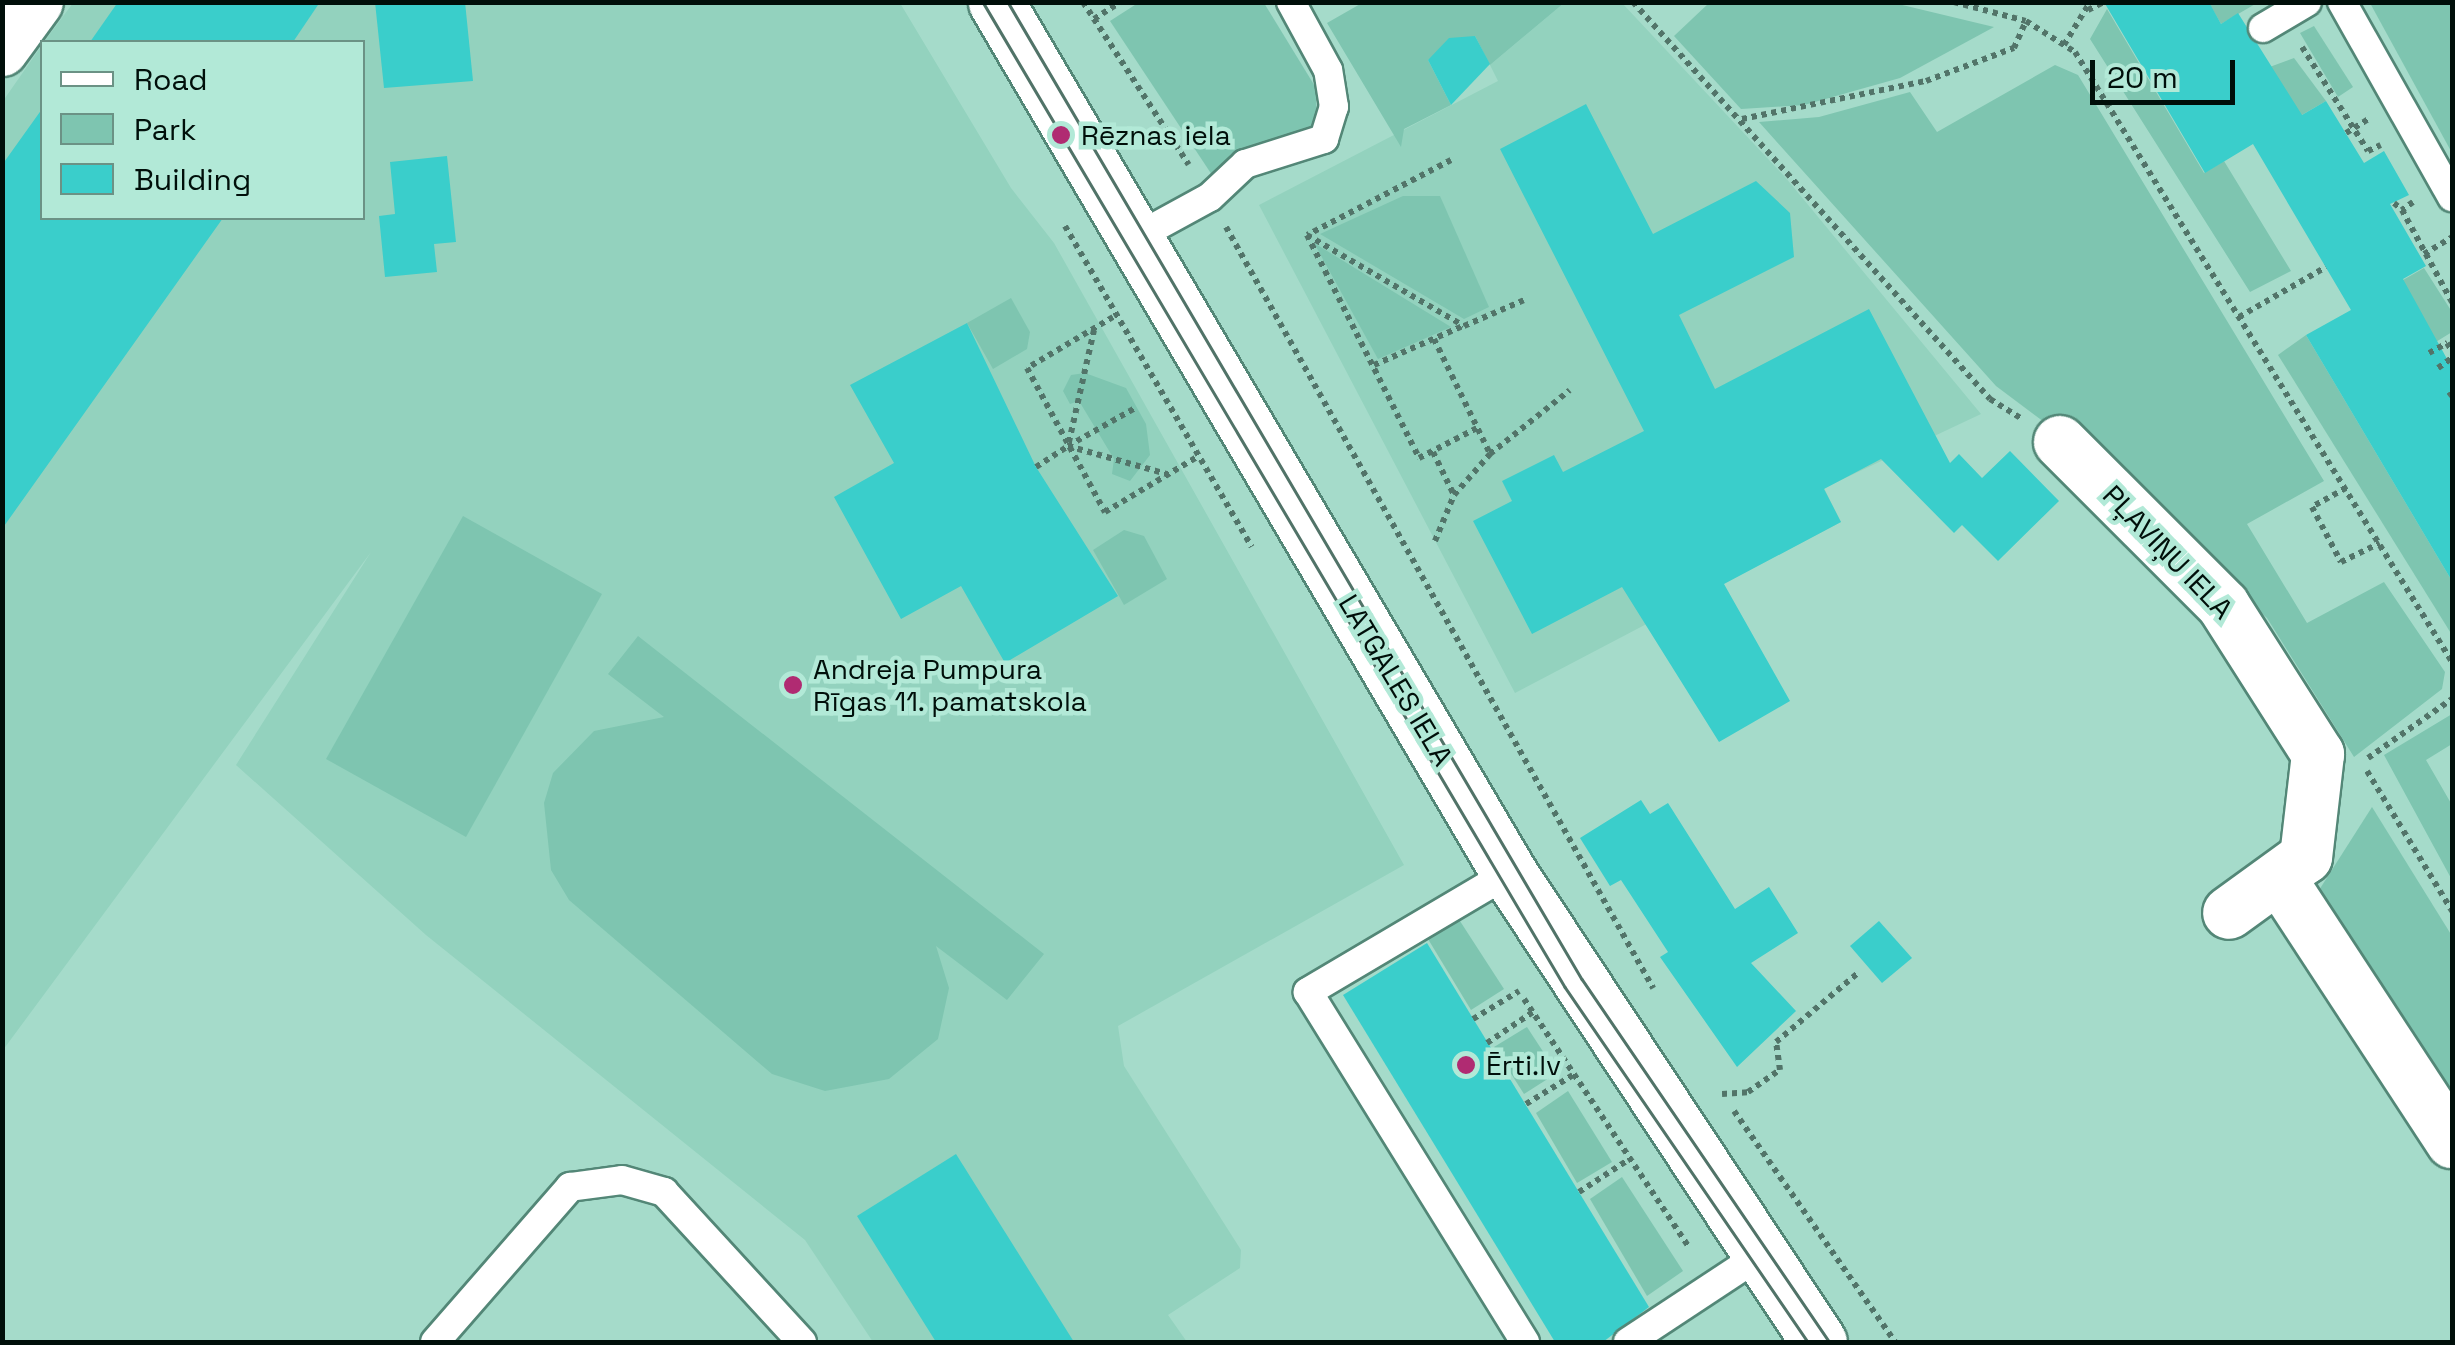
<!DOCTYPE html>
<html>
<head>
<meta charset="utf-8">
<style>
	body { margin:0 }
	#map { position:relative; width:2455px; height:1345px; overflow:hidden; background:#a5dbca; font-family:"Space Grotesk",sans-serif }
	div>[style] { position:absolute }
	.built>* { inset:0; background:#93d2be }
	.green>* { inset:0; background:#7ec5b0 }
	.building>* { inset:0; background:#3acecb }
	.path>* { height:6px; margin-top:-3px; transform-origin:0; background:repeating-linear-gradient(90deg,#527469 0 5px,transparent 0 10px) }
	.roads { filter:drop-shadow(2px 0 #538777) drop-shadow(-2px 0 #538777) drop-shadow(0 2px #538777) drop-shadow(0 -2px #538777) }
	.lane>* { height:28px; margin:-14px; padding:0 14px; transform-origin:14px; border-radius:14px; background:#fff }
	.street>* { height:52px; margin:-26px; padding:0 26px; transform-origin:26px; border-radius:26px; background:#fff }
	.secondary>* { height:55px; margin:-27.5px; padding:0 27.5px; transform-origin:27.5px; border-radius:27.5px; background:#fff }
	.tram>* { height:2.5px; margin:-1.25px; padding:0 1.25px; transform-origin:1.25px; border-radius:1.25px; background:#517368 }
	.dots>* { width:28px; height:28px; translate:-50% -50%; box-sizing:border-box; border:5px solid #b2e9d7; border-radius:50% }
	span { translate:-50% -50%; white-space:nowrap; text-align:center; line-height:1.15; -webkit-text-stroke:9px #b2e9d7; paint-order:stroke }
	.poi-label { font-size:28px; color:#000f0a }
	.left { translate:0 -50%; text-align:left }
	.street-label { font-size:28px; color:#000f0a }
	.frame { position:absolute; inset:0; border:5px solid #000f0a; pointer-events:none }
	.legend { position:absolute; left:40px; top:40px; width:325px; height:180px; box-sizing:border-box; background:#b2e9d7; border:2px solid #6b9285; margin:0; padding:12px 18px; list-style:none; font-size:30px; color:#000f0a }
	.legend li { display:flex; align-items:center; gap:20px; height:50px }
	.legend b { width:50px; border:2px solid #6b9285 }
	.scale { position:absolute; left:2090px; top:60px; width:145px; height:45px; box-sizing:border-box; border:5px solid #000f0a; border-top:0; padding-left:12px; font-size:30px; line-height:35px; white-space:nowrap; color:#000f0a; -webkit-text-stroke:8px #b2e9d7; paint-order:stroke }
</style>
</head>
<body>
<div id="map">
	<div class="built">
		<i style="clip-path:polygon(73px 3px,900px 3px,1011px 188px,1054px 243px,1404px 865px,1118px 1026px,1124px 1066px,1241px 1250px,1240px 1268px,1168px 1315px,1187px 1342px,873px 1342px,805px 1240px,426px 935px,236px 765px,371px 552px,3px 1050px,3px 101px,42px 45px,42px 218px,362px 218px,362px 42px,44px 42px)"></i>
		<i style="clip-path:polygon(1564px 3px,1622px 3px,1785px 177px,1981px 414px,1824px 488px,1841px 522px,1515px 693px,1259px 205px,1498px 81px,1490px 65px)"></i>
	</div>
	<div class="green">
		<i style="clip-path:polygon(1138px 3px,1264px 3px,1316px 88px,1317px 134px,1216px 181px,1110px 21px)"></i>
		<i style="clip-path:polygon(1362px 3px,1564px 3px,1490px 65px,1475px 36px,1428px 60px,1451px 105px,1404px 129px,1401px 147px,1327px 23px)"></i>
		<i style="clip-path:polygon(1709px 3px,1894px 3px,1994px 27px,1900px 78px,1804px 105px,1741px 109px,1674px 36px)"></i>
		<i style="clip-path:polygon(2209px 3px,2257px 3px,2221px 24px)"></i>
		<i style="clip-path:polygon(2370px 3px,2452px 3px,2452px 153px)"></i>
		<i style="clip-path:polygon(2107px 9px,2204px 173px,2224px 161px,2291px 271px,2250px 292px,2090px 39px)"></i>
		<i style="clip-path:polygon(2314px 26px,2353px 87px,2338px 97px,2300px 33px)"></i>
		<i style="clip-path:polygon(2294px 58px,2326px 101px,2288px 123px,2256px 72px)"></i>
		<i style="clip-path:polygon(2055px 65px,2078px 75px,2324px 481px,2247px 524px,2307px 623px,2384px 582px,2445px 672px,2442px 689px,2354px 757px,2267px 618px,2103px 466px,1996px 386px,1759px 122px,1819px 117px,1910px 92px,1937px 132px)"></i>
		<i style="clip-path:polygon(1403px 196px,1440px 196px,1489px 307px,1464px 319px,1320px 234px)"></i>
		<i style="clip-path:polygon(1314px 243px,1451px 327px,1378px 359px)"></i>
		<i style="clip-path:polygon(2424px 268px,2452px 312px,2452px 332px,2418px 353px,2382px 292px)"></i>
		<i style="clip-path:polygon(1011px 298px,1030px 332px,1027px 349px,993px 369px,967px 323px)"></i>
		<i style="clip-path:polygon(2306px 335px,2452px 581px,2452px 635px,2278px 355px)"></i>
		<i style="clip-path:polygon(1085px 373px,1126px 388px,1146px 424px,1150px 455px,1130px 481px,1112px 474px,1114px 459px,1079px 401px,1070px 404px,1063px 391px,1071px 375px)"></i>
		<i style="clip-path:polygon(463px 516px,602px 594px,466px 837px,326px 759px)"></i>
		<i style="clip-path:polygon(1124px 530px,1144px 536px,1167px 579px,1124px 605px,1093px 550px)"></i>
		<i style="clip-path:polygon(638px 636px,1044px 954px,1007px 1000px,936px 946px,949px 988px,938px 1039px,889px 1079px,825px 1091px,772px 1074px,569px 900px,551px 870px,544px 803px,553px 773px,594px 731px,664px 717px,608px 674px)"></i>
		<i style="clip-path:polygon(2452px 714px,2452px 744px,2426px 760px,2452px 805px,2452px 880px,2384px 755px)"></i>
		<i style="clip-path:polygon(2372px 807px,2452px 936px,2452px 1116px,2314px 898px)"></i>
		<i style="clip-path:polygon(1458px 918px,1504px 989px,1471px 1010px,1428px 939px)"></i>
		<i style="clip-path:polygon(1527px 1027px,1557px 1073px,1524px 1094px,1494px 1047px)"></i>
		<i style="clip-path:polygon(1568px 1091px,1612px 1162px,1577px 1183px,1536px 1113px)"></i>
		<i style="clip-path:polygon(1622px 1177px,1683px 1271px,1647px 1296px,1590px 1199px)"></i>
	</div>
	<div class="building">
		<i style="clip-path:polygon(118px 2px,320px 2px,293px 42px,90px 42px)"></i>
		<i style="clip-path:polygon(375px 2px,465px 2px,473px 81px,384px 88px)"></i>
		<i style="clip-path:polygon(2104px 2px,2209px 2px,2221px 24px,2238px 13px,2302px 115px,2326px 101px,2364px 163px,2384px 151px,2409px 195px,2390px 204px,2426px 266px,2403px 279px,2452px 368px,2452px 581px,2306px 335px,2351px 310px,2253px 144px,2205px 173px)"></i>
		<i style="clip-path:polygon(1475px 36px,1490px 64px,1451px 105px,1428px 60px,1449px 38px)"></i>
		<i style="clip-path:polygon(1586px 104px,1653px 234px,1756px 181px,1790px 213px,1794px 257px,1679px 315px,1715px 389px,1869px 309px,1950px 463px,1959px 454px,1982px 478px,2010px 451px,2059px 501px,1998px 561px,1962px 525px,1954px 533px,1881px 459px,1824px 489px,1841px 522px,1724px 584px,1790px 701px,1719px 742px,1622px 587px,1532px 634px,1473px 521px,1512px 501px,1502px 481px,1554px 455px,1563px 472px,1644px 431px,1500px 149px)"></i>
		<i style="clip-path:polygon(42px 109px,42px 218px,223px 218px,2px 529px,2px 165px)"></i>
		<i style="clip-path:polygon(447px 156px,456px 242px,434px 244px,437px 272px,385px 277px,379px 216px,395px 214px,390px 162px)"></i>
		<i style="clip-path:polygon(967px 323px,1036px 467px,1118px 596px,1005px 663px,961px 586px,901px 619px,834px 497px,894px 463px,850px 385px)"></i>
		<i style="clip-path:polygon(1641px 800px,1650px 814px,1668px 803px,1735px 909px,1769px 887px,1798px 933px,1751px 963px,1796px 1011px,1737px 1067px,1660px 957px,1668px 952px,1621px 880px,1610px 886px,1580px 838px)"></i>
		<i style="clip-path:polygon(1879px 921px,1912px 958px,1882px 983px,1850px 946px)"></i>
		<i style="clip-path:polygon(1427px 943px,1649px 1307px,1603px 1342px,1555px 1342px,1343px 995px)"></i>
		<i style="clip-path:polygon(956px 1154px,1074px 1342px,936px 1342px,857px 1216px)"></i>
	</div>
	<div class="path">
		<i style="left:1083px;top:2px;width:194px;rotate:57deg"></i>
		<i style="left:1633px;top:2px;width:534px;rotate:48.04deg"></i>
		<i style="left:1990px;top:399px;width:36px;rotate:32deg"></i>
		<i style="left:1954px;top:2px;width:74px;rotate:14.8deg"></i>
		<i style="left:2026px;top:21px;width:58px;rotate:32.3deg"></i>
		<i style="left:2075px;top:52px;width:717px;rotate:58.28deg"></i>
		<i style="left:2088px;top:10px;width:18px;rotate:-27deg"></i>
		<i style="left:1094px;top:19px;width:31px;rotate:-33deg"></i>
		<i style="left:2064px;top:45px;width:50px;rotate:-58.8deg"></i>
		<i style="left:2302px;top:47px;width:123px;rotate:57.6deg"></i>
		<i style="left:2368px;top:151px;width:14px;rotate:-25deg"></i>
		<i style="left:1742px;top:119px;width:188px;rotate:-11.7deg"></i>
		<i style="left:1926px;top:81px;width:94px;rotate:-20.6deg"></i>
		<i style="left:2014px;top:48px;width:30px;rotate:-66deg"></i>
		<i style="left:2346px;top:133px;width:26px;rotate:-32deg"></i>
		<i style="left:1451px;top:160px;width:162px;rotate:152.5deg"></i>
		<i style="left:1307px;top:235px;width:181px;rotate:30.1deg"></i>
		<i style="left:1464px;top:326px;width:65px;rotate:-23.4deg"></i>
		<i style="left:2413px;top:202px;width:14px;rotate:144deg"></i>
		<i style="left:2402px;top:210px;width:105px;rotate:61.5deg"></i>
		<i style="left:2394px;top:203px;width:11px;rotate:41deg"></i>
		<i style="left:1065px;top:226px;width:371px;rotate:59.8deg"></i>
		<i style="left:1226px;top:227px;width:873px;rotate:60.7deg"></i>
		<i style="left:1307px;top:235px;width:250px;rotate:63.3deg"></i>
		<i style="left:1419px;top:458px;width:65px;rotate:-27.3deg"></i>
		<i style="left:2424px;top:254px;width:33px;rotate:-31deg"></i>
		<i style="left:1113px;top:317px;width:100px;rotate:149.3deg"></i>
		<i style="left:1027px;top:368px;width:164px;rotate:61.6deg"></i>
		<i style="left:1105px;top:512px;width:107px;rotate:-30.9deg"></i>
		<i style="left:2239px;top:317px;width:100px;rotate:-29.9deg"></i>
		<i style="left:1094px;top:330px;width:119px;rotate:102.6deg"></i>
		<i style="left:1068px;top:446px;width:79px;rotate:-29.5deg"></i>
		<i style="left:1434px;top:339px;width:128px;rotate:64deg"></i>
		<i style="left:2429px;top:353px;width:21px;rotate:-29deg"></i>
		<i style="left:2447px;top:343px;width:9px;rotate:58deg"></i>
		<i style="left:1374px;top:365px;width:97px;rotate:-23.7deg"></i>
		<i style="left:2438px;top:368px;width:17px;rotate:-36deg"></i>
		<i style="left:2449px;top:392px;width:5px;rotate:53deg"></i>
		<i style="left:1433px;top:452px;width:48px;rotate:64deg"></i>
		<i style="left:1036px;top:467px;width:38px;rotate:-33deg"></i>
		<i style="left:1068px;top:446px;width:103px;rotate:15.8deg"></i>
		<i style="left:2346px;top:488px;width:39px;rotate:151deg"></i>
		<i style="left:2312px;top:507px;width:62px;rotate:62.2deg"></i>
		<i style="left:2341px;top:562px;width:43px;rotate:-26deg"></i>
		<i style="left:1435px;top:541px;width:50px;rotate:-67.6deg"></i>
		<i style="left:1454px;top:495px;width:55px;rotate:-48.7deg"></i>
		<i style="left:1490px;top:454px;width:102px;rotate:-38.7deg"></i>
		<i style="left:2368px;top:758px;width:103px;rotate:-35.1deg"></i>
		<i style="left:2367px;top:771px;width:164px;rotate:58.7deg"></i>
		<i style="left:1524px;top:999px;width:298px;rotate:56.4deg"></i>
		<i style="left:1473px;top:1019px;width:54px;rotate:-31.3deg"></i>
		<i style="left:1487px;top:1043px;width:55px;rotate:-34deg"></i>
		<i style="left:1722px;top:1094px;width:26px;rotate:-4deg"></i>
		<i style="left:1748px;top:1092px;width:39px;rotate:-35deg"></i>
		<i style="left:1780px;top:1070px;width:28px;rotate:-98deg"></i>
		<i style="left:1776px;top:1042px;width:109px;rotate:-40.1deg"></i>
		<i style="left:1526px;top:1104px;width:55px;rotate:-31.7deg"></i>
		<i style="left:1734px;top:1111px;width:282px;rotate:55.1deg"></i>
		<i style="left:1579px;top:1192px;width:59px;rotate:-33.1deg"></i>
	</div>
	<div class="roads">
		<div class="lane">
			<i style="left:2342px;top:2px;width:224px;rotate:60.6deg"></i>
			<i style="left:2263px;top:28px;width:51px;rotate:-30.6deg"></i>
			<i style="left:1135px;top:238px;width:85px;rotate:-28.7deg"></i>
			<i style="left:1210px;top:197px;width:48px;rotate:-43.3deg"></i>
			<i style="left:1245px;top:164px;width:83px;rotate:-17.6deg"></i>
			<i style="left:1324px;top:139px;width:34px;rotate:-73deg"></i>
			<i style="left:1334px;top:107px;width:37px;rotate:-99deg"></i>
			<i style="left:1328px;top:70px;width:77px;rotate:-118.6deg"></i>
			<i style="left:1509px;top:873px;width:234px;rotate:149.4deg"></i>
			<i style="left:1308px;top:992px;width:412px;rotate:58.2deg"></i>
			<i style="left:435px;top:1342px;width:206px;rotate:-48.9deg"></i>
			<i style="left:570px;top:1187px;width:52px;rotate:-7.7deg"></i>
			<i style="left:622px;top:1180px;width:44px;rotate:15.9deg"></i>
			<i style="left:664px;top:1192px;width:204px;rotate:47.4deg"></i>
			<i style="left:1628px;top:1342px;width:158px;rotate:-33.4deg"></i>
		</div>
		<div class="street">
			<i style="left:2px;top:50px;width:59px;rotate:-53.9deg"></i>
			<i style="left:2060px;top:442px;width:231px;rotate:45deg"></i>
			<i style="left:2223px;top:605px;width:177px;rotate:57.5deg"></i>
			<i style="left:2318px;top:754px;width:104px;rotate:96.6deg"></i>
			<i style="left:2306px;top:857px;width:95px;rotate:144deg"></i>
			<i style="left:2282px;top:882px;width:311px;rotate:56.8deg"></i>
		</div>
		<div class="secondary">
			<i style="left:996px;top:2px;width:1011px;rotate:59.5deg"></i>
			<i style="left:1509px;top:873px;width:562px;rotate:56.54deg"></i>
		</div>
	</div>
	<div class="tram">
		<i style="left:983px;top:2px;width:1144px;rotate:59.42deg"></i>
		<i style="left:1565px;top:987px;width:430px;rotate:55.6deg"></i>
		<i style="left:1008px;top:2px;width:1133px;rotate:59.57deg"></i>
		<i style="left:1582px;top:979px;width:440px;rotate:55.7deg"></i>
	</div>
	<div class="dots">
		<i style="left:1061px;top:135px;background:#b02b72"></i>
		<i style="left:793px;top:685px;background:#b02b72"></i>
		<i style="left:1466px;top:1065px;background:#b02b72"></i>
	</div>
	<div class="poi-label">
		<span class="left" style="left:1081px;top:135px">Rēznas iela</span>
		<span class="left" style="left:813px;top:685px">Andreja Pumpura<br>Rīgas 11. pamatskola</span>
		<span class="left" style="left:1486px;top:1065px">Ērti.lv</span>
	</div>
	<div class="street-label">
		<span style="left:2168px;top:552px;rotate:46deg">PĻAVIŅU IELA</span>
		<span style="left:1396px;top:680px;rotate:59deg">LATGALES IELA</span>
	</div>
	<div class="frame"></div>
	<ul class="legend">
	<li><b style="height:12px;background:#fff"></b>Road</li>
	<li><b style="height:28px;background:#7ec5b0"></b>Park</li>
	<li><b style="height:28px;background:#3acecb"></b>Building</li>
	</ul>
	<div class="scale">20 m</div>
</div>
</body>
</html>
